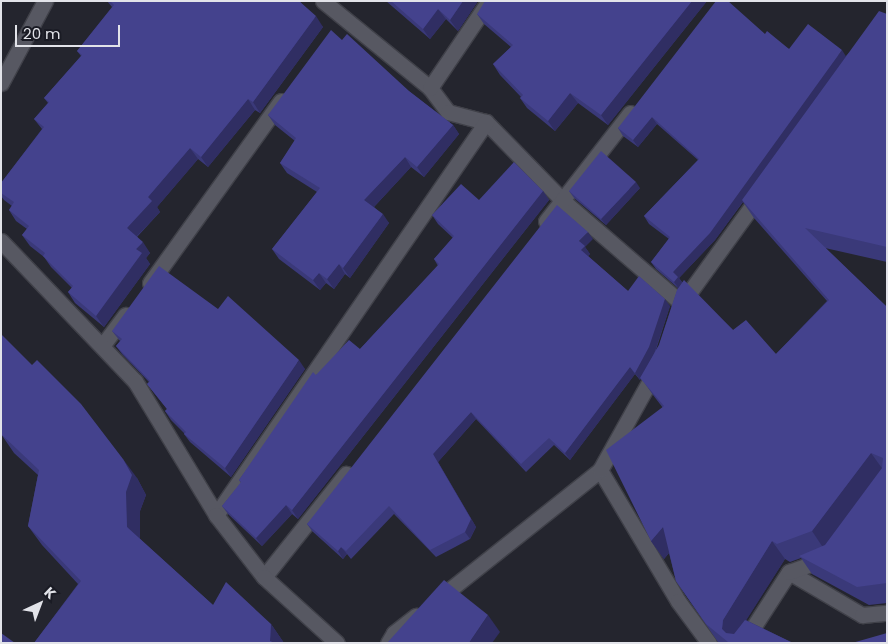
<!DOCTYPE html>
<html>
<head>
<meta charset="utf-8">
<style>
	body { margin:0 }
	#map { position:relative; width:888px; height:644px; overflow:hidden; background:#24252e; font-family:Poppins,sans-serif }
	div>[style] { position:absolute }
	.roads { filter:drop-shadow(1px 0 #404149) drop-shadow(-1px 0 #404149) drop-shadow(0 1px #404149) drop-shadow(0 -1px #404149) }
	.minor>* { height:15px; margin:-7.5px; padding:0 7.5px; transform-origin:7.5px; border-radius:7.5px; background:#575862 }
	.tertiary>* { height:15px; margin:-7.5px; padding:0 7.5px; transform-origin:7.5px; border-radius:7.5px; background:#575862 }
	.wall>* { inset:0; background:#3a3979 }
	.shaded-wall>* { inset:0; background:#302e63 }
	.building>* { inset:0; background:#44428d }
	span { translate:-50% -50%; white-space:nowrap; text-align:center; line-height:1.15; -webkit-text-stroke:5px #1a1b24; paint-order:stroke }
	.frame { position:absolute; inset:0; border:2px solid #e2e3e9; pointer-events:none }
	.north { position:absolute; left:15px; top:579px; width:50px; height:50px; -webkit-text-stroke:4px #1a1b24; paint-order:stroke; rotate:43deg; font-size:14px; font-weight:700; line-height:20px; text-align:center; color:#e2e3e9 }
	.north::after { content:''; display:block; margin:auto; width:18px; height:22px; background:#e2e3e9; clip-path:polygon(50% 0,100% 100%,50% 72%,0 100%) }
	.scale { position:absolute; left:15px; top:25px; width:105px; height:22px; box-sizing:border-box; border:2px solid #e2e3e9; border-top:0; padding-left:6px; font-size:15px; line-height:18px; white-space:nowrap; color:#e2e3e9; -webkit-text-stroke:4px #1a1b24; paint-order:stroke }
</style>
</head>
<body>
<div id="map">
	<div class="roads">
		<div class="minor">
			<i style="left:323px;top:1px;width:138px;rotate:39.1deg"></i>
			<i style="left:430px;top:88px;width:30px;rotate:53deg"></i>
			<i style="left:448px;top:112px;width:39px;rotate:15deg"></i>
			<i style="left:486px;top:122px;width:110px;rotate:45.7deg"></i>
			<i style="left:563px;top:201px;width:156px;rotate:40.8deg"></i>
			<i style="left:1px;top:83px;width:93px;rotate:-61.8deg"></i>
			<i style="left:430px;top:88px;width:105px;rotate:-55.9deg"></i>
			<i style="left:546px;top:221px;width:137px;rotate:-52.1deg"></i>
			<i style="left:150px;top:283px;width:224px;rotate:-54.3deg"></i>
			<i style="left:681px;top:304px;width:135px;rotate:-54.1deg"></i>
			<i style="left:102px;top:346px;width:39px;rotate:-53deg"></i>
			<i style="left:600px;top:470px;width:152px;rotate:59.2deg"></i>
			<i style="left:678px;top:601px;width:52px;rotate:53.6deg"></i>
			<i style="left:216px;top:515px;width:477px;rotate:-55.5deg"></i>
			<i style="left:789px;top:572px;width:85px;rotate:30.5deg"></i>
			<i style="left:862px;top:615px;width:25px;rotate:-5deg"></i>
			<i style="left:264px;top:577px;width:132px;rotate:-51.5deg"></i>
			<i style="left:438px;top:599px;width:207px;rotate:-38.5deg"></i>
			<i style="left:600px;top:470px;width:115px;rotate:-60.8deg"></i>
			<i style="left:388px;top:643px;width:12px;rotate:-59deg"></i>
			<i style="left:394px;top:633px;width:28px;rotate:-38deg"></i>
			<i style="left:743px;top:643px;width:85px;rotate:-57.1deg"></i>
			<i style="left:789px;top:572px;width:38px;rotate:-20deg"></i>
		</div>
		<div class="tertiary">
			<i style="left:1px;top:241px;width:194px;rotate:46.3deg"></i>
			<i style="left:135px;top:381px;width:157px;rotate:58.8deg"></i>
			<i style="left:216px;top:515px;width:78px;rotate:52.3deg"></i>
			<i style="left:264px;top:577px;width:98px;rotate:42.1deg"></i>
		</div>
	</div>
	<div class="wall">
		<i style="clip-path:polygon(107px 1px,299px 1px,323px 27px,260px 113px,255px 110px,208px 167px,198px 159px,157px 207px,160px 212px,137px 237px,150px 253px,146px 258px,150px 264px,104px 327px,75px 303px,68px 292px,72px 288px,51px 267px,44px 257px,30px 246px,22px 235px,27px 229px,16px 221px,9px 210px,12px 206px,4px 200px,1px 196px,1px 183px,42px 129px,34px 119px,48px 103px,44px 98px,81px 56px,77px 51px,112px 7px)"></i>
		<i style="clip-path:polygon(386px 1px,478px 1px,458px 31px,446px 19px,430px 39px)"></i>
		<i style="clip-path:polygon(707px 1px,608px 125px,578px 103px,555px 131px,527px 108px,520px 98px,521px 97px,500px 75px,493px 64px,511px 47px,484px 24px,477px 14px)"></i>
		<i style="clip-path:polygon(evenodd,887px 14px,887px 262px,825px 248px,887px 307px,887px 603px,869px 605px,812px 574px,801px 558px,790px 562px,785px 559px,746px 620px,793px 643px,719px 643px,718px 642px,676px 581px,669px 553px,664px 559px,651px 541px,663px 408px,653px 395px,641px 378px,640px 380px,635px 374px,570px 460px,554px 445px,526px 472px,476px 419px,438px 462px,476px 527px,470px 539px,436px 557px,394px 514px,351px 559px,347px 554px,343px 559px,312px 531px,307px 524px,593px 239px,585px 247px,590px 254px,588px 256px,628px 291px,670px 306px,656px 350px,659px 345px,678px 288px,656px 269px,651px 262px,669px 239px,649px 224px,644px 216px,698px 160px,657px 124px,638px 147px,623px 136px,618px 128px,765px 34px,789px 49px,846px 56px,887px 14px,743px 202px,754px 218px,827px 301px,776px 354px,733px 330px,682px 282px,679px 278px,715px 240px,743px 202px)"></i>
		<i style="clip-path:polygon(342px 40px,453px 125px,459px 134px,424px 177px,411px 167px,374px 207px,389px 223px,350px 278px,345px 274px,334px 289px,326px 283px,320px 290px,279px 259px,272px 249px,317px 192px,287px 173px,280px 163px,295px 141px,275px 125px,268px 115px)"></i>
		<i style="clip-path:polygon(640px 188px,606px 225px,574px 198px,569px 191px)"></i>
		<i style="clip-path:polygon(543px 191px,549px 200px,298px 519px,292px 514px,262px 546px,228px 514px,222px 506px,241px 483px,239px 480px,316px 375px,360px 349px,438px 266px,434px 259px,453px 238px,438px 224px,432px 215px,479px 200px)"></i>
		<i style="clip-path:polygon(218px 309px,305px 369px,231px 477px,190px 442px,184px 434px,184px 433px,171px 420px,165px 411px,167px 409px,147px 384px,149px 382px,122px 354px,116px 346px,120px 341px,112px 331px)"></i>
		<i style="clip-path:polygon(1px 434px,137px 478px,146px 495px,140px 511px,140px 539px,213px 605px,271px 624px,284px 643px,34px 643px,78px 584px,42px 545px,28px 526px,38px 475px,14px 453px)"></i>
	</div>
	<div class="shaded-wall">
		<i style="clip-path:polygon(463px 1px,478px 1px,458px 31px,450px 20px)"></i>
		<i style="clip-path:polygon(692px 1px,707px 1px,608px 125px,601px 115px)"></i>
		<i style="clip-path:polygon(438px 9px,446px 19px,430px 39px,423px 29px)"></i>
		<i style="clip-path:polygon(316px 16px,323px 27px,260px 113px,253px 102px)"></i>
		<i style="clip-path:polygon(842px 50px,847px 58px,715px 240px,679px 278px,683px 284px,679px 289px,674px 282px,673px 272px)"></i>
		<i style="clip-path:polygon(570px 93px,578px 103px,555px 131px,548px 121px)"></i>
		<i style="clip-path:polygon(248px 99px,255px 110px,208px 167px,201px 157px)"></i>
		<i style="clip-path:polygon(652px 117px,657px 124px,638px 147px,633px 140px)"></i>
		<i style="clip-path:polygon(453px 125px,459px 134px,424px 177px,417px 167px)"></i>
		<i style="clip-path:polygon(190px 148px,198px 159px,157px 207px,160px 212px,134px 239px,127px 228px,148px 197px)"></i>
		<i style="clip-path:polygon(405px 157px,411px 167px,371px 210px,364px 200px)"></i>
		<i style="clip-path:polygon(636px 182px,640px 188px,606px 225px,601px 219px)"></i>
		<i style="clip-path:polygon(543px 191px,549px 200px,298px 519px,292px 510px)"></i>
		<i style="clip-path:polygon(383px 214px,389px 223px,350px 278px,343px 268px)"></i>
		<i style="clip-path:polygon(588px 232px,593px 239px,585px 247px,590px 254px,587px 257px,581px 250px,579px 241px)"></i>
		<i style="clip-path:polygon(143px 242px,150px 253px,146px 258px,150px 264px,104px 327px,96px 316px,136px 249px)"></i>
		<i style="clip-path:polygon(339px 264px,345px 274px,334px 289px,327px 279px)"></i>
		<i style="clip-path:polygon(319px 273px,326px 283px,320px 290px,313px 280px)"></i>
		<i style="clip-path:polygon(665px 299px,670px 306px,654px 354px,640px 380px,635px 373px)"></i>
		<i style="clip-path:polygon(299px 360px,305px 369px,231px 477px,225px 468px)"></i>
		<i style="clip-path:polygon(630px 367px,635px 374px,570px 460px,565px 453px)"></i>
		<i style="clip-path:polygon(471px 412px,476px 419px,438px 462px,476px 527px,470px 539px,465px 532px,433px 454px)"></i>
		<i style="clip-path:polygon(871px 453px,884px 471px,824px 549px,812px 531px)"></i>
		<i style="clip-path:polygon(123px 459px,137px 478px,146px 495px,140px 511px,140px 547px,127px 527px)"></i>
		<i style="clip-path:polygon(286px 505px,292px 514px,262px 546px,256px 538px)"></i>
		<i style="clip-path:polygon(663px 527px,675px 545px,664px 559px,651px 541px)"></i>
		<i style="clip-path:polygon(772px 541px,785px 559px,735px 638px,735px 643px,722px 629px,723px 620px)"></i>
		<i style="clip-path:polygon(341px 547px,347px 554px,343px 559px,338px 551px)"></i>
		<i style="clip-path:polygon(488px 615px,500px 632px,492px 643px,469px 643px)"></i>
		<i style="clip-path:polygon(271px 624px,284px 643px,272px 643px,270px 641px)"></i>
	</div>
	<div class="building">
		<i style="clip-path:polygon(110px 1px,299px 1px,316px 16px,253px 102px,248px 99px,201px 157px,190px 148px,148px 197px,152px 201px,127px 228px,143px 242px,136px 249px,142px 253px,96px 316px,68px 292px,73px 286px,43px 256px,45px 253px,22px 235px,29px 226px,9px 210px,14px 202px,1px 193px,1px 183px,44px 127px,34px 119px,49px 102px,44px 98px,82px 55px,77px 51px,114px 5px)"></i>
		<i style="clip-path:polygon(391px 1px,463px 1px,450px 20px,438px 9px,423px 29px)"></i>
		<i style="clip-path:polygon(485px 1px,692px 1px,601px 115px,570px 93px,548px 121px,520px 98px,523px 95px,493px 64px,513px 45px,477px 14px)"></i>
		<i style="clip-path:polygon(716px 1px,728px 1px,765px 34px,767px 31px,789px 49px,808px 24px,842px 50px,710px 233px,673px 272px,678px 277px,674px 282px,651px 262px,670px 237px,644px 216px,699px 159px,652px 117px,633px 140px,618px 128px)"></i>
		<i style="clip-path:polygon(879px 11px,887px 14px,887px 247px,805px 228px,887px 307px,887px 583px,857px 587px,799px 556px,825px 545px,882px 468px,883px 458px,871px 453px,812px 531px,777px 544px,772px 541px,723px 620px,722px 629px,726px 633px,734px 634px,745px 620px,793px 643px,728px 643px,728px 642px,706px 624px,676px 581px,663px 527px,651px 541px,606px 450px,664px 406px,640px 378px,659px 345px,677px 290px,684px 280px,733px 330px,746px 320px,776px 354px,829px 300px,742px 200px)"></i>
		<i style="clip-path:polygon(331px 30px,342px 40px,347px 34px,409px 91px,453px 125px,417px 167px,405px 157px,364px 200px,383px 214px,343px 268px,339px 264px,327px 279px,319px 273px,313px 280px,272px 249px,320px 188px,280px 163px,296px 138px,268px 115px)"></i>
		<i style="clip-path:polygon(601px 151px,636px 182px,601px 219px,569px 191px)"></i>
		<i style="clip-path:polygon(514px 162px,543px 191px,292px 510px,286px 505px,256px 538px,222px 506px,241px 482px,239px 480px,313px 372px,316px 375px,349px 340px,360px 349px,439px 264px,434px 259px,454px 236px,432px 215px,461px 184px,479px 200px)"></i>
		<i style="clip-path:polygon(557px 205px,588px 232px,579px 241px,585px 246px,581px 250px,628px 291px,639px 276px,665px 299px,649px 347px,635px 373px,630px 367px,565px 453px,549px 438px,521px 464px,471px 412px,433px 454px,471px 519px,465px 532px,430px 550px,389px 506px,346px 551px,341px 547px,338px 551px,307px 524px)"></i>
		<i style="clip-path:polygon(159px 266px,218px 309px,228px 296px,299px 360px,225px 468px,184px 434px,186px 432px,165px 411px,167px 409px,147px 384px,150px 381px,116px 346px,122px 339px,112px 331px)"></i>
		<i style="clip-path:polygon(1px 334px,32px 365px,37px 360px,81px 404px,123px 459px,132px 475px,126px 492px,127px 527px,213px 605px,226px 582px,271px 624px,270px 641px,275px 643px,34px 643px,81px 581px,28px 526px,39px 470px,1px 434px)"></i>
		<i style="clip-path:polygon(444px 580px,488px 615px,469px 643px,387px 643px)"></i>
		<i style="clip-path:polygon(1px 633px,15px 643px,1px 643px)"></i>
		<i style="clip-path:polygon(887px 633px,887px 643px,852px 643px)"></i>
	</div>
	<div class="frame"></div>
	<div class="north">K</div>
	<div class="scale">20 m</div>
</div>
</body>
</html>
